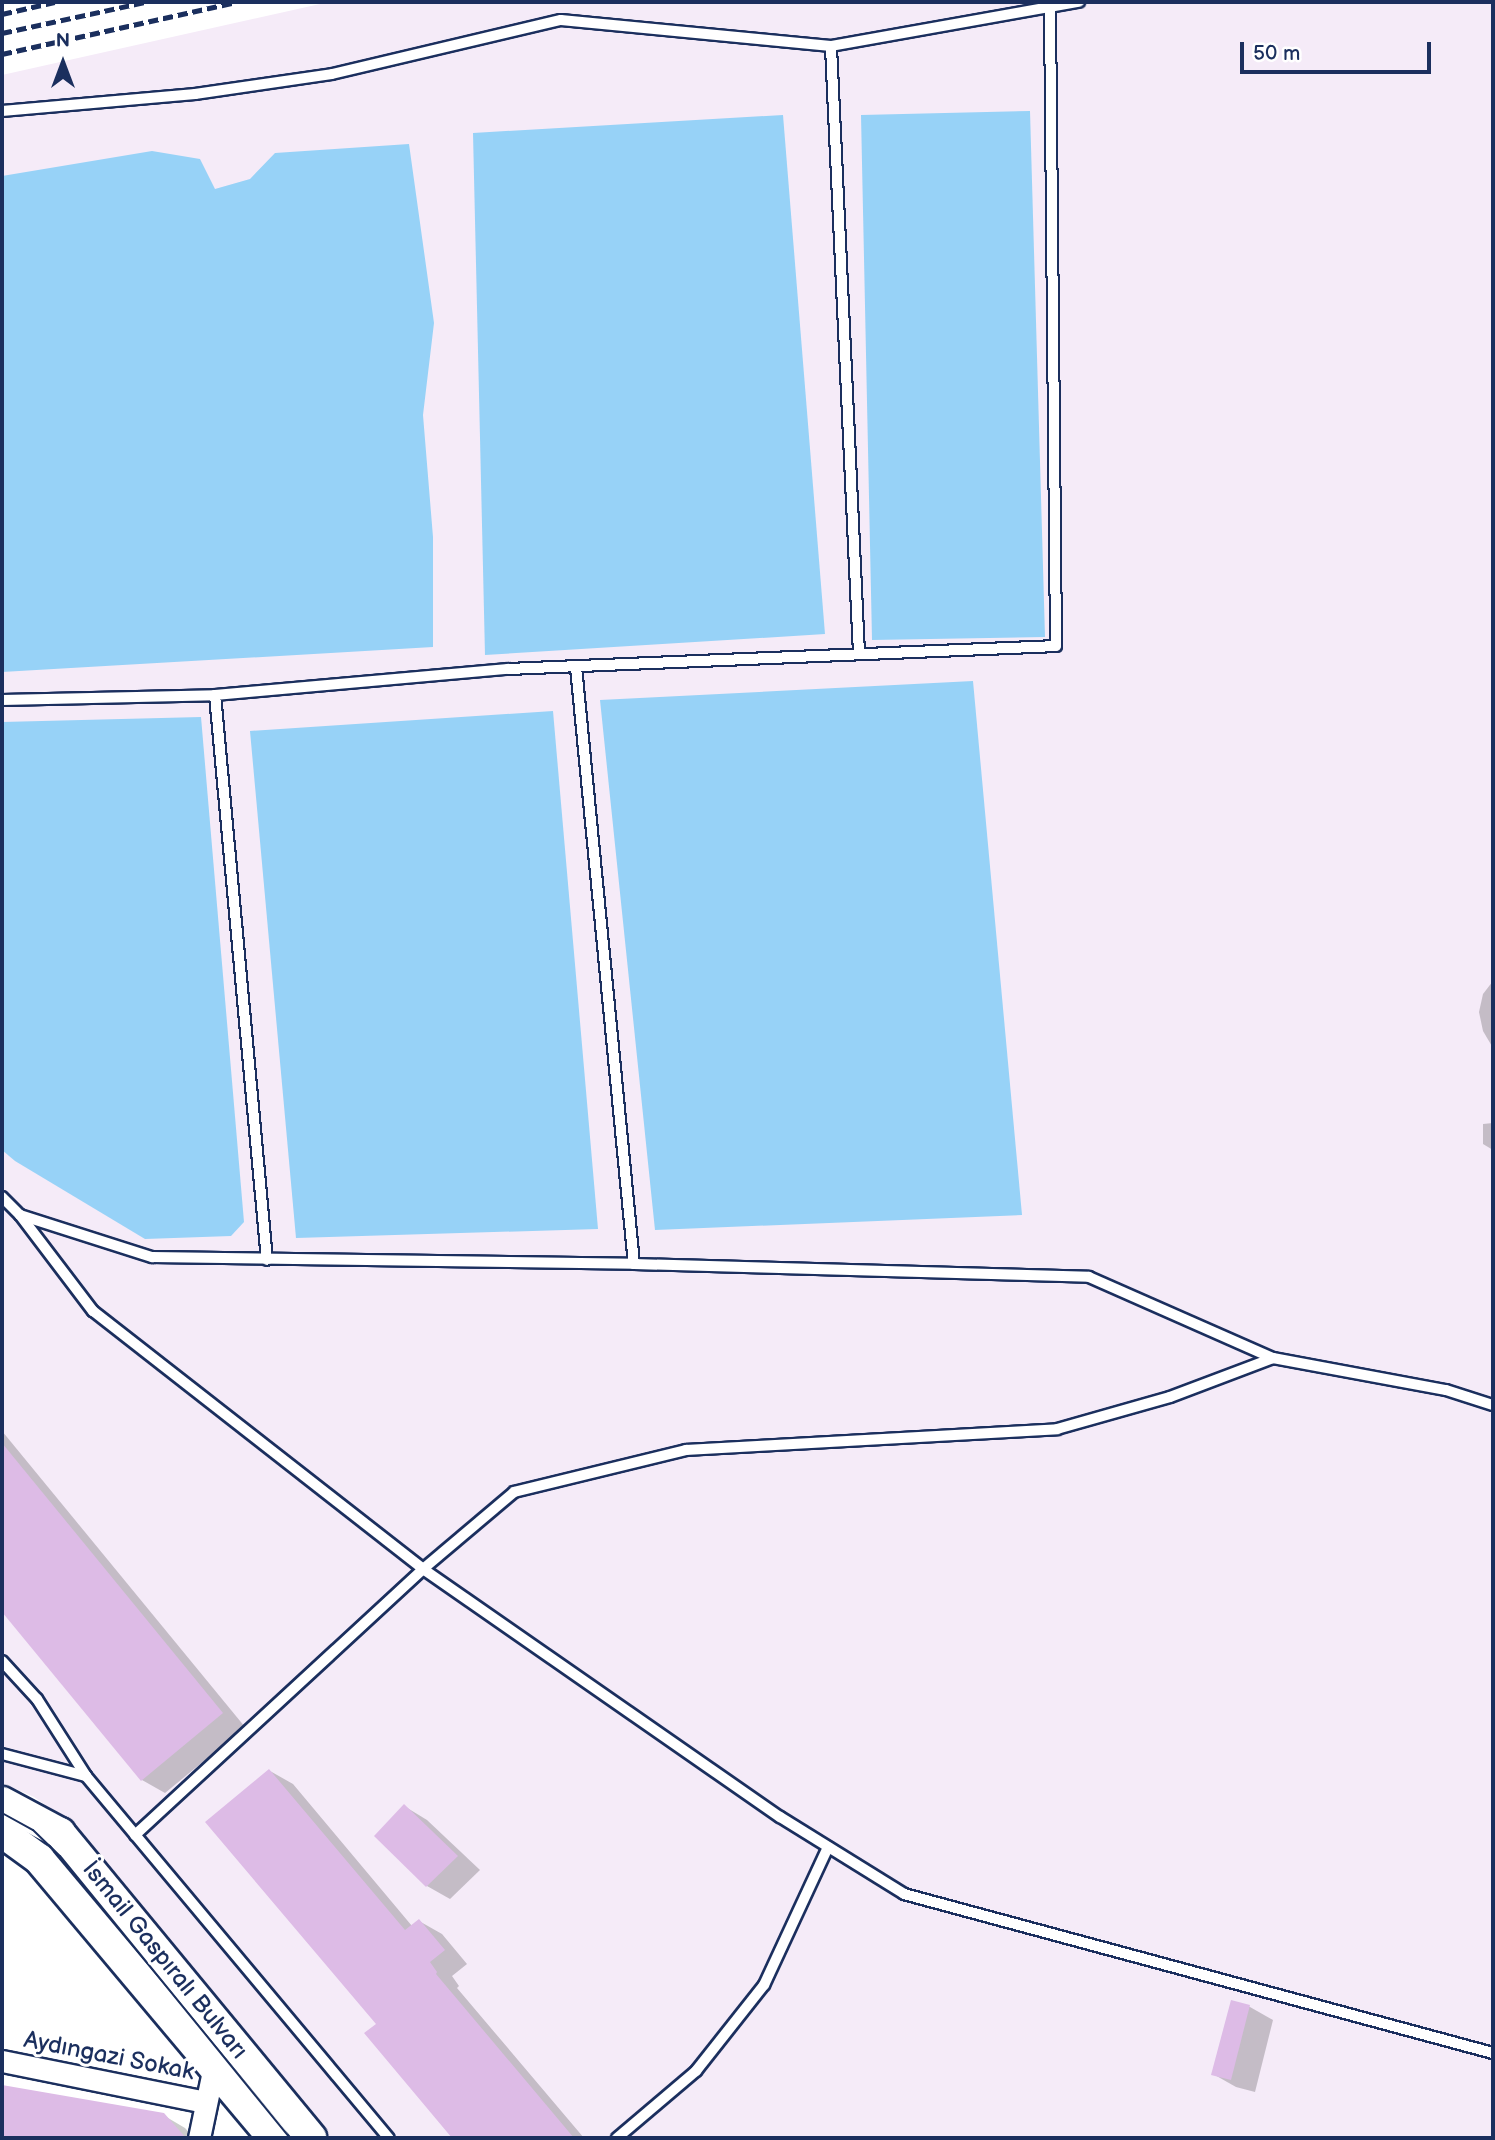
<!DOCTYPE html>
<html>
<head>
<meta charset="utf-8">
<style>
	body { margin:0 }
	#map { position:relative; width:1495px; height:2140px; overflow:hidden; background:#fff; font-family:"Balsamiq Sans",sans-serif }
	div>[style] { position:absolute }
	.built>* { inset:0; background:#f5ebf8 }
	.water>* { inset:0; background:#97d2f7 }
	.shadow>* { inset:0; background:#0003 }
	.building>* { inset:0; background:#ddbbe6 }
	.roads { filter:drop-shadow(2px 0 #1b2f5e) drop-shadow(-2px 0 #1b2f5e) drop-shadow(0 2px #1b2f5e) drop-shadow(0 -2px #1b2f5e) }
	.service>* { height:10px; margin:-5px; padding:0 5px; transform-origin:5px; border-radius:5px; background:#fff }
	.minor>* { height:21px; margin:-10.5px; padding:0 10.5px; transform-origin:10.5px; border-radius:10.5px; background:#fff }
	.secondary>* { height:30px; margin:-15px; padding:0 15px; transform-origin:15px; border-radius:15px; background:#fff }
	.tram>* { height:2px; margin:-1px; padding:0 1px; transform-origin:1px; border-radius:1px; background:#1b2f5e }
	.rail>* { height:5px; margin-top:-2.5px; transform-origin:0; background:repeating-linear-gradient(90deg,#1b2f5e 0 10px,transparent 0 15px) }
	span { translate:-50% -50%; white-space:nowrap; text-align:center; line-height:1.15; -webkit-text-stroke:6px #fff; paint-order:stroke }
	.street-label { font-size:24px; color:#1b2f5e }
	.frame { position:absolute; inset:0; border:4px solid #1b2f5e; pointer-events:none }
	.north { position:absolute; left:28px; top:28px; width:70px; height:70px; -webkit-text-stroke:5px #fff; paint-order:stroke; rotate:0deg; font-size:19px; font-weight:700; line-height:28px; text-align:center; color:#1b2f5e }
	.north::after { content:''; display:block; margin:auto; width:24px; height:32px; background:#1b2f5e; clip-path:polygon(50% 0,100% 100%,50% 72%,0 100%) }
	.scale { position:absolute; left:1240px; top:42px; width:191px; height:32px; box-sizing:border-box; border:4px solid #1b2f5e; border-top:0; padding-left:9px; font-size:21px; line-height:24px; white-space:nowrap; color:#1b2f5e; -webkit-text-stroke:5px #fff; paint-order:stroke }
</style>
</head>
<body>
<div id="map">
	<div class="built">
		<i style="clip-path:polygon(329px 2px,1493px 2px,1493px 2138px,330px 2138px,65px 1819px,34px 1797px,2px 1783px,2px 75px)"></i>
	</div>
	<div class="water">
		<i style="clip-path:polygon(1030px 111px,1045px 637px,872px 640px,861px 115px)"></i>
		<i style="clip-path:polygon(783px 115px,825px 634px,485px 655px,473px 133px)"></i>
		<i style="clip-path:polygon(409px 144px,434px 323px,423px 415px,433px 537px,433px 647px,2px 672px,2px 176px,152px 151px,200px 159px,215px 189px,250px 179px,275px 153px)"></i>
		<i style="clip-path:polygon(973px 681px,1022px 1215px,655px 1230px,600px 700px)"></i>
		<i style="clip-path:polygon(553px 711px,598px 1229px,296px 1238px,250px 731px)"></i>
		<i style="clip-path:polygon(201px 717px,244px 1222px,231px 1236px,145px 1239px,15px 1161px,2px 1150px,2px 722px)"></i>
	</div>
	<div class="shadow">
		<i style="clip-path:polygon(1493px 981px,1493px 1048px,1483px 1031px,1479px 1012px,1483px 994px)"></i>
		<i style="clip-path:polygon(1493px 1123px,1493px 1150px,1483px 1144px,1483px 1124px)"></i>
		<i style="clip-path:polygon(2px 1431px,245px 1727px,165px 1793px,142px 1780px,2px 1609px)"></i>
		<i style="clip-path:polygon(270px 1771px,293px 1784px,412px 1926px,419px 1921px,442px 1934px,467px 1964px,452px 1976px,459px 1986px,457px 1988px,584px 2138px,454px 2138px,367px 2033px,378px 2024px)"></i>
		<i style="clip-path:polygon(404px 1806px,427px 1820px,480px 1870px,450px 1899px,427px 1886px)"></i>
		<i style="clip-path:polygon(1232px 2002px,1250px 2007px,1273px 2020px,1255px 2092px,1236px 2087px,1213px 2074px)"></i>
		<i style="clip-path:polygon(2px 2087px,163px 2115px,185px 2128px,194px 2138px,2px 2138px)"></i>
	</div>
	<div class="building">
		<i style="clip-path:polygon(2px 1443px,223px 1713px,141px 1781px,2px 1612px)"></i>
		<i style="clip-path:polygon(269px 1769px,405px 1930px,419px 1919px,445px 1950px,430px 1962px,437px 1972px,436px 1974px,574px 2138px,452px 2138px,364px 2033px,376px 2024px,205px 1822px)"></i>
		<i style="clip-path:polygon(404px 1804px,458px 1856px,426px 1887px,374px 1836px)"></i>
		<i style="clip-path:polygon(1231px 2000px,1250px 2005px,1231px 2080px,1211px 2075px)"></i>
		<i style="clip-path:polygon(2px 2085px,164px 2113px,186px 2138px,2px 2138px)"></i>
	</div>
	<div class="roads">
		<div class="service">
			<i style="left:2px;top:111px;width:194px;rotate:-5deg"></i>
			<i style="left:195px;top:94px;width:138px;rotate:-8.3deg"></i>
			<i style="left:332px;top:74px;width:235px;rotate:-13.3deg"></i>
			<i style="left:561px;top:20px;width:271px;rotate:5.5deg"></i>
			<i style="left:859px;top:654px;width:609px;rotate:-92.64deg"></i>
			<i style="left:831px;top:46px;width:252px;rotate:-10.1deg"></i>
			<i style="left:576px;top:667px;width:600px;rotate:84.45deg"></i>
			<i style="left:215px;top:695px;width:567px;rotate:84.74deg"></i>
			<i style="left:2px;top:700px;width:213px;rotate:-1.3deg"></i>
			<i style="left:215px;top:695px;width:294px;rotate:-5.1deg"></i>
			<i style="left:508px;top:669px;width:548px;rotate:-2.4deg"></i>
			<i style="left:1056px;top:646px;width:638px;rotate:-90.54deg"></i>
			<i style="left:2px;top:1197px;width:25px;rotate:45deg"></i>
			<i style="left:20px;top:1215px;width:139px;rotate:17.7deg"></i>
			<i style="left:152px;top:1257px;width:482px;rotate:0.8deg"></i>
			<i style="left:634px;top:1264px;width:455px;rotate:1.6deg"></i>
			<i style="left:1089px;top:1277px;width:201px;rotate:23.8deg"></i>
			<i style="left:1273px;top:1358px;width:176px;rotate:10.5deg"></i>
			<i style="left:1446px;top:1390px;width:49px;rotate:17.7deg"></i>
			<i style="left:20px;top:1215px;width:121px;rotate:52.8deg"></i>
			<i style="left:93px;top:1311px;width:419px;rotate:38deg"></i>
			<i style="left:423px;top:1569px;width:435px;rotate:34.8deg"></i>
			<i style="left:780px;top:1817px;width:146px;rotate:31.8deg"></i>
			<i style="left:904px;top:1894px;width:610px;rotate:15.11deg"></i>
			<i style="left:2px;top:1661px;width:52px;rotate:47.4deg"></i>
			<i style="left:37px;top:1699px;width:91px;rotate:57.5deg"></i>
			<i style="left:2px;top:1754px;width:87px;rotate:14.7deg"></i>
			<i style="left:86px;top:1776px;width:472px;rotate:50.1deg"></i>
			<i style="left:135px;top:1835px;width:392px;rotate:-42.7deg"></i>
			<i style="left:423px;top:1569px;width:119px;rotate:-40.2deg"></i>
			<i style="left:514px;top:1492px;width:177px;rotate:-13.7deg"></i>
			<i style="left:686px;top:1450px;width:372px;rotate:-3.2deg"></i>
			<i style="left:1057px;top:1429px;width:117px;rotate:-15.8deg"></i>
			<i style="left:1170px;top:1397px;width:110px;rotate:-20.7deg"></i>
			<i style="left:617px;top:2138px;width:104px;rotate:-40.3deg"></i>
			<i style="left:696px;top:2071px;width:110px;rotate:-51.7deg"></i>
			<i style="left:764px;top:1985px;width:152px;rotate:-65.1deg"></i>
		</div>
		<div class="minor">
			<i style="left:2px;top:2061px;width:208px;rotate:11.4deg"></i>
			<i style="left:199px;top:2138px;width:74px;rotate:-78.2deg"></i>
		</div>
		<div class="secondary">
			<i style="left:2px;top:1802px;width:66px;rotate:28.1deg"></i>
			<i style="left:60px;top:1833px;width:395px;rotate:50.5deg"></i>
			<i style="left:2px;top:1832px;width:46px;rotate:36.1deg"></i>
			<i style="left:39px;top:1859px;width:364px;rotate:50deg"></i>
		</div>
	</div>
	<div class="tram">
		<i style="left:2px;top:1813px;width:35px;rotate:29deg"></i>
		<i style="left:33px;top:1830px;width:37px;rotate:44deg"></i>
		<i style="left:60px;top:1856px;width:364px;rotate:50.8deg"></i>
	</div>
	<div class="rail">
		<i style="left:2px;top:14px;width:54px;rotate:-12.8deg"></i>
		<i style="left:2px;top:33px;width:146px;rotate:-12.2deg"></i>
		<i style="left:2px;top:54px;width:240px;rotate:-12.5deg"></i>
	</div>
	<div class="street-label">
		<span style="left:165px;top:1960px;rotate:51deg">İsmail Gaspıralı Bulvarı</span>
		<span style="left:109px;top:2056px;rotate:11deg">Aydıngazi Sokak</span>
	</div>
	<div class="frame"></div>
	<div class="north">N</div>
	<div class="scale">50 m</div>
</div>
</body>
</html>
